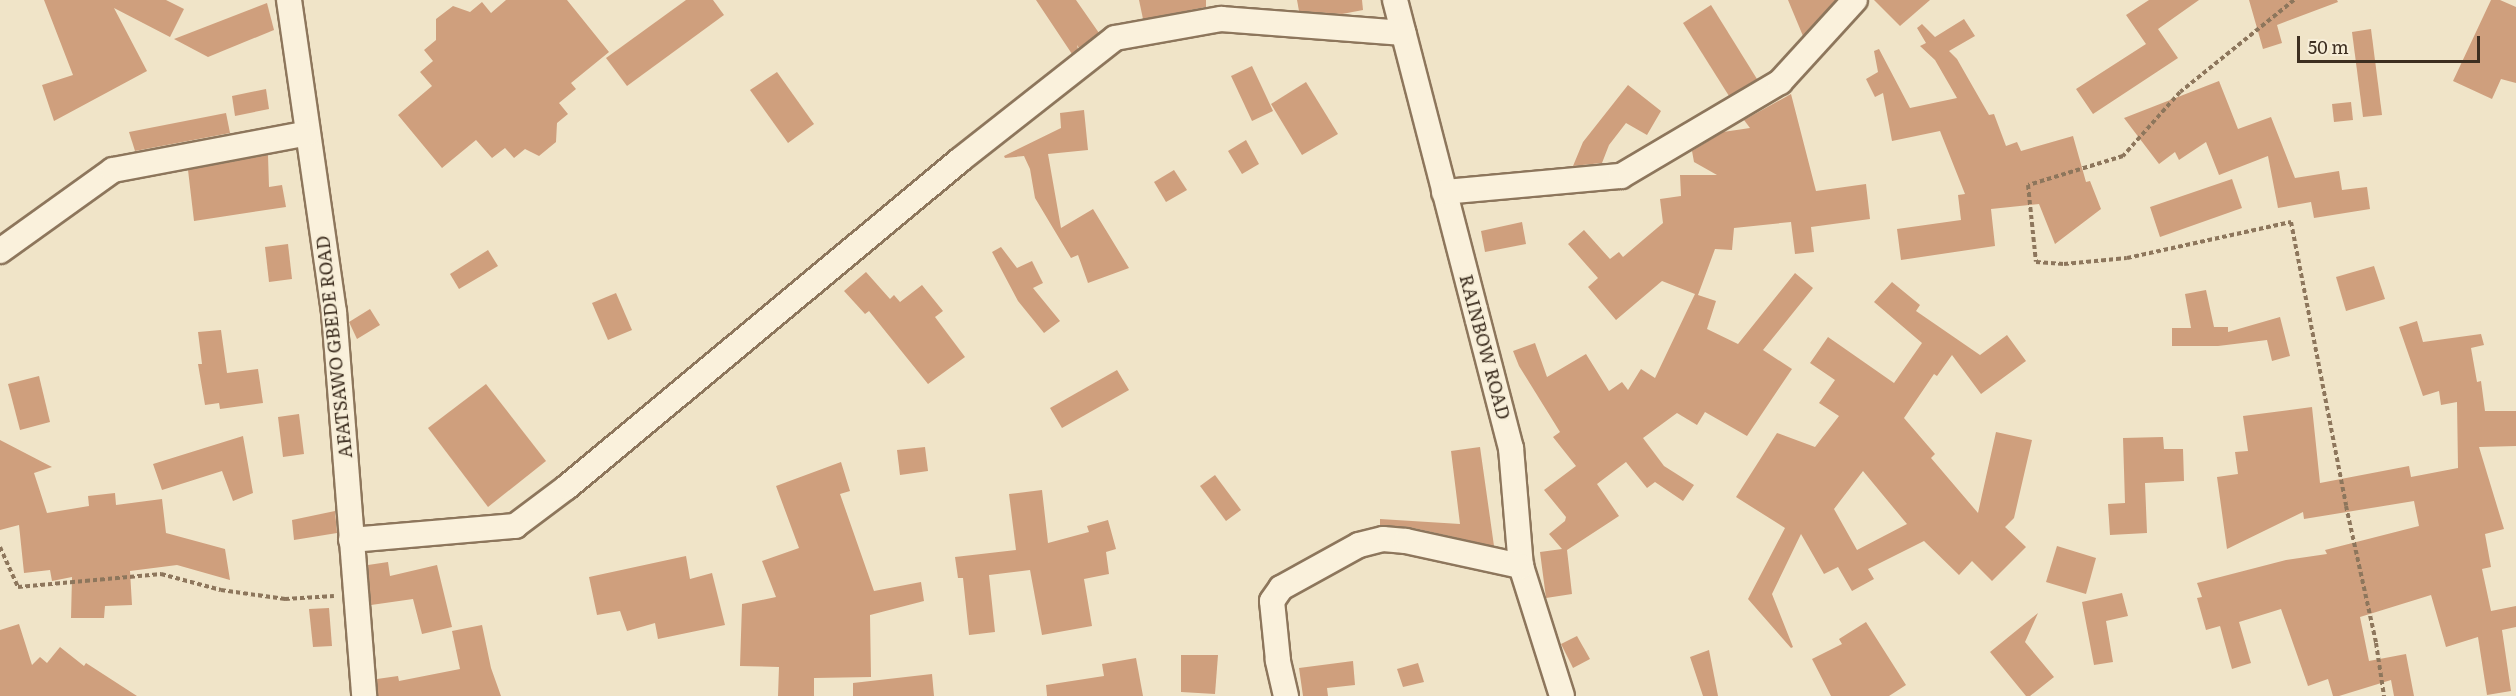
<!DOCTYPE html>
<html>
<head>
<meta charset="utf-8">
<style>
	body { margin:0 }
	#map { position:relative; width:2516px; height:696px; overflow:hidden; background:#f0e4c8; font-family:Literata,serif }
	div>[style] { position:absolute }
	.building>* { inset:0; background:#cf9f7d }
	.path>* { height:4px; margin-top:-2px; transform-origin:0; background:repeating-linear-gradient(90deg,#8d765c 0 4.5px,transparent 0 7.5px) }
	.roads { filter:drop-shadow(2px 0 #8d765c) drop-shadow(-2px 0 #8d765c) drop-shadow(0 2px #8d765c) drop-shadow(0 -2px #8d765c) }
	.minor>* { height:24px; margin:-12px; padding:0 12px; transform-origin:12px; border-radius:12px; background:#faf1dc }
	span { translate:-50% -50%; white-space:nowrap; text-align:center; line-height:1.15; -webkit-text-stroke:4.5px #f7eed8; paint-order:stroke }
	.street-label { font-size:18px; color:#3d2e20 }
	.scale { position:absolute; left:2297px; top:36px; width:183px; height:27px; box-sizing:border-box; border:3px solid #3d2e20; border-top:0; padding-left:8px; font-size:18px; line-height:21px; white-space:nowrap; color:#3d2e20; -webkit-text-stroke:4px #f7eed8; paint-order:stroke }
</style>
</head>
<body>
<div id="map">
	<div class="building">
		<i style="clip-path:polygon(44px 0,166px 0,184px 9px,170px 37px,114px 8px,147px 71px,54px 121px,42px 85px,73px 75px)"></i>
		<i style="clip-path:polygon(506px 0,567px 0,609px 52px,571px 83px,576px 89px,559px 103px,568px 114px,557px 123px,556px 142px,539px 156px,525px 149px,514px 158px,505px 148px,492px 158px,476px 140px,442px 168px,398px 115px,432px 86px,420px 72px,433px 61px,424px 50px,436px 40px,436px 19px,453px 6px,470px 12px,482px 2px,491px 13px)"></i>
		<i style="clip-path:polygon(686px 0,713px 0,724px 15px,627px 86px,606px 58px)"></i>
		<i style="clip-path:polygon(1036px 0,1076px 0,1099px 33px,1079px 48px,1077px 45px,1078px 49px,1072px 54px)"></i>
		<i style="clip-path:polygon(1139px 0,1206px 0,1206px 7px,1143px 19px)"></i>
		<i style="clip-path:polygon(1297px 0,1362px 0,1363px 10px,1342px 14px,1299px 11px)"></i>
		<i style="clip-path:polygon(1788px 0,1836px 0,1803px 36px)"></i>
		<i style="clip-path:polygon(1874px 0,1930px 0,1900px 26px)"></i>
		<i style="clip-path:polygon(2149px 0,2199px 0,2158px 29px,2178px 58px,2093px 114px,2076px 89px,2146px 44px,2126px 15px)"></i>
		<i style="clip-path:polygon(2249px 0,2337px 0,2338px 2px,2277px 25px,2282px 43px,2263px 49px)"></i>
		<i style="clip-path:polygon(2491px 0,2500px 0,2516px 7px,2516px 83px,2501px 79px,2492px 99px,2453px 81px)"></i>
		<i style="clip-path:polygon(267px 3px,274px 30px,208px 57px,174px 39px)"></i>
		<i style="clip-path:polygon(1711px 5px,1757px 79px,1729px 96px,1683px 23px)"></i>
		<i style="clip-path:polygon(1964px 19px,1975px 36px,1949px 51px,1957px 59px,1989px 115px,1994px 114px,2006px 146px,2017px 142px,2021px 151px,2073px 136px,2086px 182px,2090px 181px,2101px 209px,2055px 244px,2039px 204px,1991px 209px,1995px 246px,1901px 260px,1897px 229px,1961px 220px,1958px 195px,1965px 194px,1940px 131px,1892px 141px,1883px 93px,1875px 97px,1866px 79px,1878px 72px,1874px 51px,1879px 49px,1910px 108px,1957px 98px,1935px 60px,1920px 46px,1926px 43px,1917px 28px,1922px 24px,1935px 37px)"></i>
		<i style="clip-path:polygon(2371px 29px,2382px 115px,2363px 117px,2352px 32px)"></i>
		<i style="clip-path:polygon(1252px 66px,1273px 111px,1252px 121px,1231px 76px)"></i>
		<i style="clip-path:polygon(777px 72px,814px 124px,788px 143px,750px 90px)"></i>
		<i style="clip-path:polygon(2219px 81px,2238px 129px,2271px 117px,2295px 178px,2339px 171px,2342px 190px,2367px 187px,2370px 209px,2314px 218px,2311px 202px,2278px 208px,2268px 156px,2219px 175px,2206px 142px,2179px 160px,2175px 152px,2159px 164px,2124px 118px)"></i>
		<i style="clip-path:polygon(1306px 82px,1338px 134px,1302px 155px,1271px 104px)"></i>
		<i style="clip-path:polygon(1628px 85px,1661px 111px,1647px 135px,1626px 123px,1609px 145px,1602px 163px,1573px 166px,1583px 142px)"></i>
		<i style="clip-path:polygon(266px 89px,269px 109px,235px 116px,232px 96px)"></i>
		<i style="clip-path:polygon(1791px 94px,1816px 191px,1866px 184px,1870px 219px,1811px 227px,1814px 252px,1795px 254px,1791px 222px,1734px 228px,1732px 250px,1715px 249px,1698px 295px,1716px 301px,1707px 329px,1738px 344px,1795px 273px,1813px 288px,1763px 350px,1792px 369px,1747px 436px,1705px 412px,1697px 425px,1677px 413px,1643px 438px,1664px 466px,1694px 485px,1683px 501px,1655px 482px,1647px 488px,1626px 462px,1597px 484px,1619px 516px,1567px 550px,1572px 594px,1546px 598px,1540px 552px,1562px 549px,1549px 534px,1565px 521px,1566px 517px,1544px 490px,1576px 466px,1553px 437px,1560px 432px,1519px 366px,1513px 351px,1535px 343px,1547px 377px,1586px 354px,1609px 391px,1622px 382px,1628px 390px,1641px 369px,1655px 378px,1695px 294px,1662px 281px,1616px 320px,1588px 287px,1598px 278px,1568px 244px,1584px 230px,1610px 259px,1619px 252px,1623px 257px,1663px 223px,1660px 199px,1681px 196px,1680px 175px,1717px 175px,1694px 162px,1692px 151px,1723px 132px,1750px 128px,1744px 120px)"></i>
		<i style="clip-path:polygon(2351px 102px,2353px 120px,2334px 122px,2332px 104px)"></i>
		<i style="clip-path:polygon(1084px 110px,1088px 150px,1048px 154px,1061px 228px,1093px 209px,1129px 268px,1088px 283px,1078px 255px,1071px 258px,1035px 198px,1030px 169px,1024px 156px,1005px 158px,1004px 156px,1061px 128px,1060px 113px)"></i>
		<i style="clip-path:polygon(226px 113px,230px 133px,135px 151px,129px 132px)"></i>
		<i style="clip-path:polygon(1246px 140px,1259px 164px,1242px 174px,1228px 151px)"></i>
		<i style="clip-path:polygon(268px 155px,269px 187px,282px 185px,286px 207px,194px 221px,188px 170px)"></i>
		<i style="clip-path:polygon(1174px 170px,1187px 190px,1166px 202px,1154px 182px)"></i>
		<i style="clip-path:polygon(2232px 179px,2242px 208px,2160px 237px,2150px 207px)"></i>
		<i style="clip-path:polygon(1522px 222px,1526px 244px,1485px 252px,1481px 231px)"></i>
		<i style="clip-path:polygon(288px 244px,292px 279px,269px 282px,265px 247px)"></i>
		<i style="clip-path:polygon(1001px 247px,1017px 268px,1032px 261px,1043px 283px,1033px 288px,1060px 321px,1044px 333px,1018px 301px,992px 252px)"></i>
		<i style="clip-path:polygon(488px 250px,498px 266px,459px 289px,450px 274px)"></i>
		<i style="clip-path:polygon(2374px 266px,2385px 299px,2346px 311px,2336px 277px)"></i>
		<i style="clip-path:polygon(866px 272px,890px 299px,894px 295px,900px 302px,922px 285px,943px 311px,935px 317px,965px 357px,928px 384px,869px 311px,865px 314px,844px 291px)"></i>
		<i style="clip-path:polygon(evenodd,1892px 282px,1920px 305px,1916px 311px,1980px 355px,2007px 335px,2026px 361px,1981px 394px,1952px 355px,1937px 376px,1934px 374px,1904px 418px,1935px 454px,1931px 458px,1978px 513px,1996px 432px,2032px 440px,2014px 518px,2005px 527px,2026px 547px,1992px 581px,1972px 561px,1959px 575px,1924px 541px,1868px 569px,1874px 579px,1852px 591px,1838px 567px,1824px 574px,1801px 534px,1772px 594px,1793px 647px,1791px 648px,1748px 599px,1785px 528px,1736px 497px,1777px 433px,1815px 447px,1839px 416px,1819px 403px,1835px 380px,1810px 363px,1828px 337px,1894px 383px,1922px 343px,1874px 302px,1892px 282px,1863px 471px,1907px 524px,1857px 550px,1834px 509px,1863px 471px)"></i>
		<i style="clip-path:polygon(2206px 290px,2214px 327px,2228px 327px,2228px 332px,2280px 317px,2290px 356px,2272px 361px,2267px 340px,2218px 346px,2172px 346px,2172px 328px,2191px 328px,2185px 294px)"></i>
		<i style="clip-path:polygon(616px 293px,632px 330px,608px 340px,592px 303px)"></i>
		<i style="clip-path:polygon(370px 309px,380px 325px,357px 339px,349px 322px)"></i>
		<i style="clip-path:polygon(2417px 321px,2423px 342px,2481px 334px,2484px 345px,2471px 348px,2477px 382px,2481px 381px,2485px 411px,2516px 411px,2516px 446px,2479px 447px,2504px 529px,2485px 534px,2491px 567px,2482px 569px,2491px 611px,2516px 606px,2516px 627px,2502px 630px,2511px 691px,2487px 695px,2478px 637px,2446px 647px,2431px 595px,2360px 617px,2369px 661px,2406px 654px,2414px 696px,2394px 696px,2391px 680px,2339px 696px,2333px 696px,2328px 679px,2308px 686px,2281px 609px,2239px 622px,2251px 663px,2232px 669px,2220px 626px,2206px 630px,2197px 598px,2202px 597px,2197px 583px,2286px 560px,2327px 554px,2325px 550px,2419px 526px,2414px 501px,2304px 519px,2303px 512px,2227px 549px,2217px 477px,2238px 474px,2235px 452px,2248px 451px,2243px 416px,2312px 407px,2320px 483px,2409px 466px,2411px 477px,2458px 468px,2457px 402px,2441px 405px,2439px 391px,2423px 396px,2399px 327px)"></i>
		<i style="clip-path:polygon(221px 330px,227px 373px,258px 369px,263px 403px,220px 409px,219px 403px,205px 405px,198px 364px,202px 364px,198px 332px)"></i>
		<i style="clip-path:polygon(1117px 370px,1129px 390px,1062px 428px,1050px 408px)"></i>
		<i style="clip-path:polygon(39px 376px,50px 422px,20px 430px,8px 384px)"></i>
		<i style="clip-path:polygon(486px 384px,546px 461px,488px 507px,428px 428px)"></i>
		<i style="clip-path:polygon(299px 414px,304px 454px,283px 457px,278px 417px)"></i>
		<i style="clip-path:polygon(243px 436px,253px 493px,233px 501px,222px 471px,162px 490px,153px 464px)"></i>
		<i style="clip-path:polygon(2163px 437px,2164px 449px,2183px 449px,2184px 481px,2145px 483px,2147px 533px,2110px 535px,2108px 504px,2125px 503px,2123px 438px)"></i>
		<i style="clip-path:polygon(0 440px,52px 467px,34px 473px,47px 513px,89px 506px,88px 496px,115px 493px,116px 505px,162px 499px,166px 533px,225px 549px,230px 580px,177px 565px,130px 571px,132px 605px,105px 606px,104px 618px,71px 618px,72px 577px,52px 581px,50px 570px,24px 573px,19px 525px,0 530px)"></i>
		<i style="clip-path:polygon(925px 447px,928px 471px,900px 475px,897px 450px)"></i>
		<i style="clip-path:polygon(1480px 447px,1494px 546px,1409px 527px,1380px 525px,1380px 519px,1460px 524px,1451px 451px)"></i>
		<i style="clip-path:polygon(841px 462px,850px 491px,840px 494px,874px 591px,921px 582px,924px 601px,870px 615px,871px 677px,814px 678px,814px 696px,778px 696px,779px 667px,740px 666px,742px 604px,776px 597px,762px 561px,799px 548px,776px 486px)"></i>
		<i style="clip-path:polygon(1215px 475px,1241px 510px,1226px 521px,1200px 486px)"></i>
		<i style="clip-path:polygon(1042px 490px,1048px 543px,1089px 532px,1087px 526px,1108px 520px,1116px 549px,1106px 552px,1109px 574px,1084px 579px,1092px 626px,1042px 635px,1030px 570px,989px 575px,995px 632px,969px 635px,963px 578px,958px 578px,955px 557px,1016px 550px,1009px 494px)"></i>
		<i style="clip-path:polygon(335px 511px,337px 533px,294px 540px,292px 520px)"></i>
		<i style="clip-path:polygon(2057px 546px,2096px 558px,2086px 594px,2046px 582px)"></i>
		<i style="clip-path:polygon(686px 556px,690px 579px,712px 573px,725px 625px,658px 639px,655px 623px,627px 631px,620px 611px,597px 615px,589px 577px)"></i>
		<i style="clip-path:polygon(388px 562px,390px 576px,437px 565px,452px 627px,422px 634px,413px 599px,371px 605px,368px 565px)"></i>
		<i style="clip-path:polygon(2122px 593px,2128px 616px,2106px 621px,2113px 662px,2094px 665px,2082px 602px)"></i>
		<i style="clip-path:polygon(329px 608px,332px 646px,313px 647px,309px 609px)"></i>
		<i style="clip-path:polygon(2038px 613px,2025px 642px,2054px 677px,2030px 696px,2026px 696px,1990px 652px)"></i>
		<i style="clip-path:polygon(1866px 622px,1906px 685px,1889px 696px,1831px 696px,1812px 659px,1842px 644px,1839px 639px)"></i>
		<i style="clip-path:polygon(19px 624px,32px 665px,40px 657px,47px 663px,60px 647px,84px 666px,86px 663px,137px 696px,0 696px,0 630px)"></i>
		<i style="clip-path:polygon(482px 625px,491px 668px,501px 696px,378px 696px,377px 679px,398px 676px,399px 681px,460px 669px,452px 631px)"></i>
		<i style="clip-path:polygon(1577px 636px,1590px 659px,1573px 668px,1561px 644px)"></i>
		<i style="clip-path:polygon(1709px 650px,1718px 696px,1703px 696px,1690px 657px)"></i>
		<i style="clip-path:polygon(1181px 655px,1218px 655px,1215px 694px,1181px 692px)"></i>
		<i style="clip-path:polygon(1136px 658px,1143px 696px,1047px 696px,1046px 685px,1104px 676px,1102px 664px)"></i>
		<i style="clip-path:polygon(1353px 661px,1355px 685px,1327px 688px,1328px 696px,1303px 696px,1299px 668px)"></i>
		<i style="clip-path:polygon(1418px 663px,1424px 682px,1403px 687px,1397px 669px)"></i>
		<i style="clip-path:polygon(932px 674px,934px 696px,853px 696px,853px 683px)"></i>
	</div>
	<div class="path">
		<i style="left:2294px;top:0;width:146px;rotate:141.1deg"></i>
		<i style="left:2180px;top:92px;width:86px;rotate:131.7deg"></i>
		<i style="left:2123px;top:156px;width:99px;rotate:163deg"></i>
		<i style="left:2028px;top:185px;width:77px;rotate:84.1deg"></i>
		<i style="left:2036px;top:262px;width:28px;rotate:4deg"></i>
		<i style="left:2064px;top:264px;width:63px;rotate:-5.4deg"></i>
		<i style="left:2127px;top:258px;width:168px;rotate:-12.4deg"></i>
		<i style="left:2291px;top:222px;width:289px;rotate:79deg"></i>
		<i style="left:2346px;top:506px;width:140px;rotate:77.6deg"></i>
		<i style="left:2376px;top:643px;width:54px;rotate:81.4deg"></i>
		<i style="left:0;top:547px;width:44px;rotate:65.8deg"></i>
		<i style="left:18px;top:587px;width:144px;rotate:-5.2deg"></i>
		<i style="left:161px;top:574px;width:62px;rotate:14.9deg"></i>
		<i style="left:221px;top:590px;width:65px;rotate:8deg"></i>
		<i style="left:285px;top:599px;width:49px;rotate:-3.5deg"></i>
	</div>
	<div class="roads">
		<div class="minor">
			<i style="left:289px;top:0;width:315px;rotate:81.8deg"></i>
			<i style="left:334px;top:312px;width:385px;rotate:85.5deg"></i>
			<i style="left:1395px;top:0;width:463px;rotate:75.5deg"></i>
			<i style="left:1511px;top:448px;width:118px;rotate:85.2deg"></i>
			<i style="left:1521px;top:566px;width:136px;rotate:72.5deg"></i>
			<i style="left:1444px;top:192px;width:178px;rotate:-5.2deg"></i>
			<i style="left:1621px;top:176px;width:185px;rotate:-30.6deg"></i>
			<i style="left:1780px;top:82px;width:111px;rotate:-47.6deg"></i>
			<i style="left:0;top:251px;width:139px;rotate:-35.6deg"></i>
			<i style="left:113px;top:170px;width:198px;rotate:-10.7deg"></i>
			<i style="left:351px;top:540px;width:165px;rotate:-4.9deg"></i>
			<i style="left:515px;top:526px;width:65px;rotate:-36.9deg"></i>
			<i style="left:567px;top:487px;width:511px;rotate:-39.76deg"></i>
			<i style="left:960px;top:160px;width:197px;rotate:-38.2deg"></i>
			<i style="left:1115px;top:38px;width:108px;rotate:-10.2deg"></i>
			<i style="left:1221px;top:19px;width:183px;rotate:4.4deg"></i>
			<i style="left:1286px;top:696px;width:37px;rotate:-103deg"></i>
			<i style="left:1278px;top:660px;width:59px;rotate:-95.8deg"></i>
			<i style="left:1272px;top:601px;width:16px;rotate:-55deg"></i>
			<i style="left:1281px;top:588px;width:89px;rotate:-28.9deg"></i>
			<i style="left:1359px;top:545px;width:25px;rotate:-14deg"></i>
			<i style="left:1383px;top:539px;width:23px;rotate:5deg"></i>
			<i style="left:1406px;top:541px;width:118px;rotate:12.3deg"></i>
		</div>
	</div>
	<div class="street-label">
		<span style="left:334px;top:347px;rotate:-96deg">AFATSAWO GBEDE ROAD</span>
		<span style="left:1485px;top:347px;rotate:75deg">RAINBOW ROAD</span>
	</div>
	<div class="scale">50 m</div>
</div>
</body>
</html>
